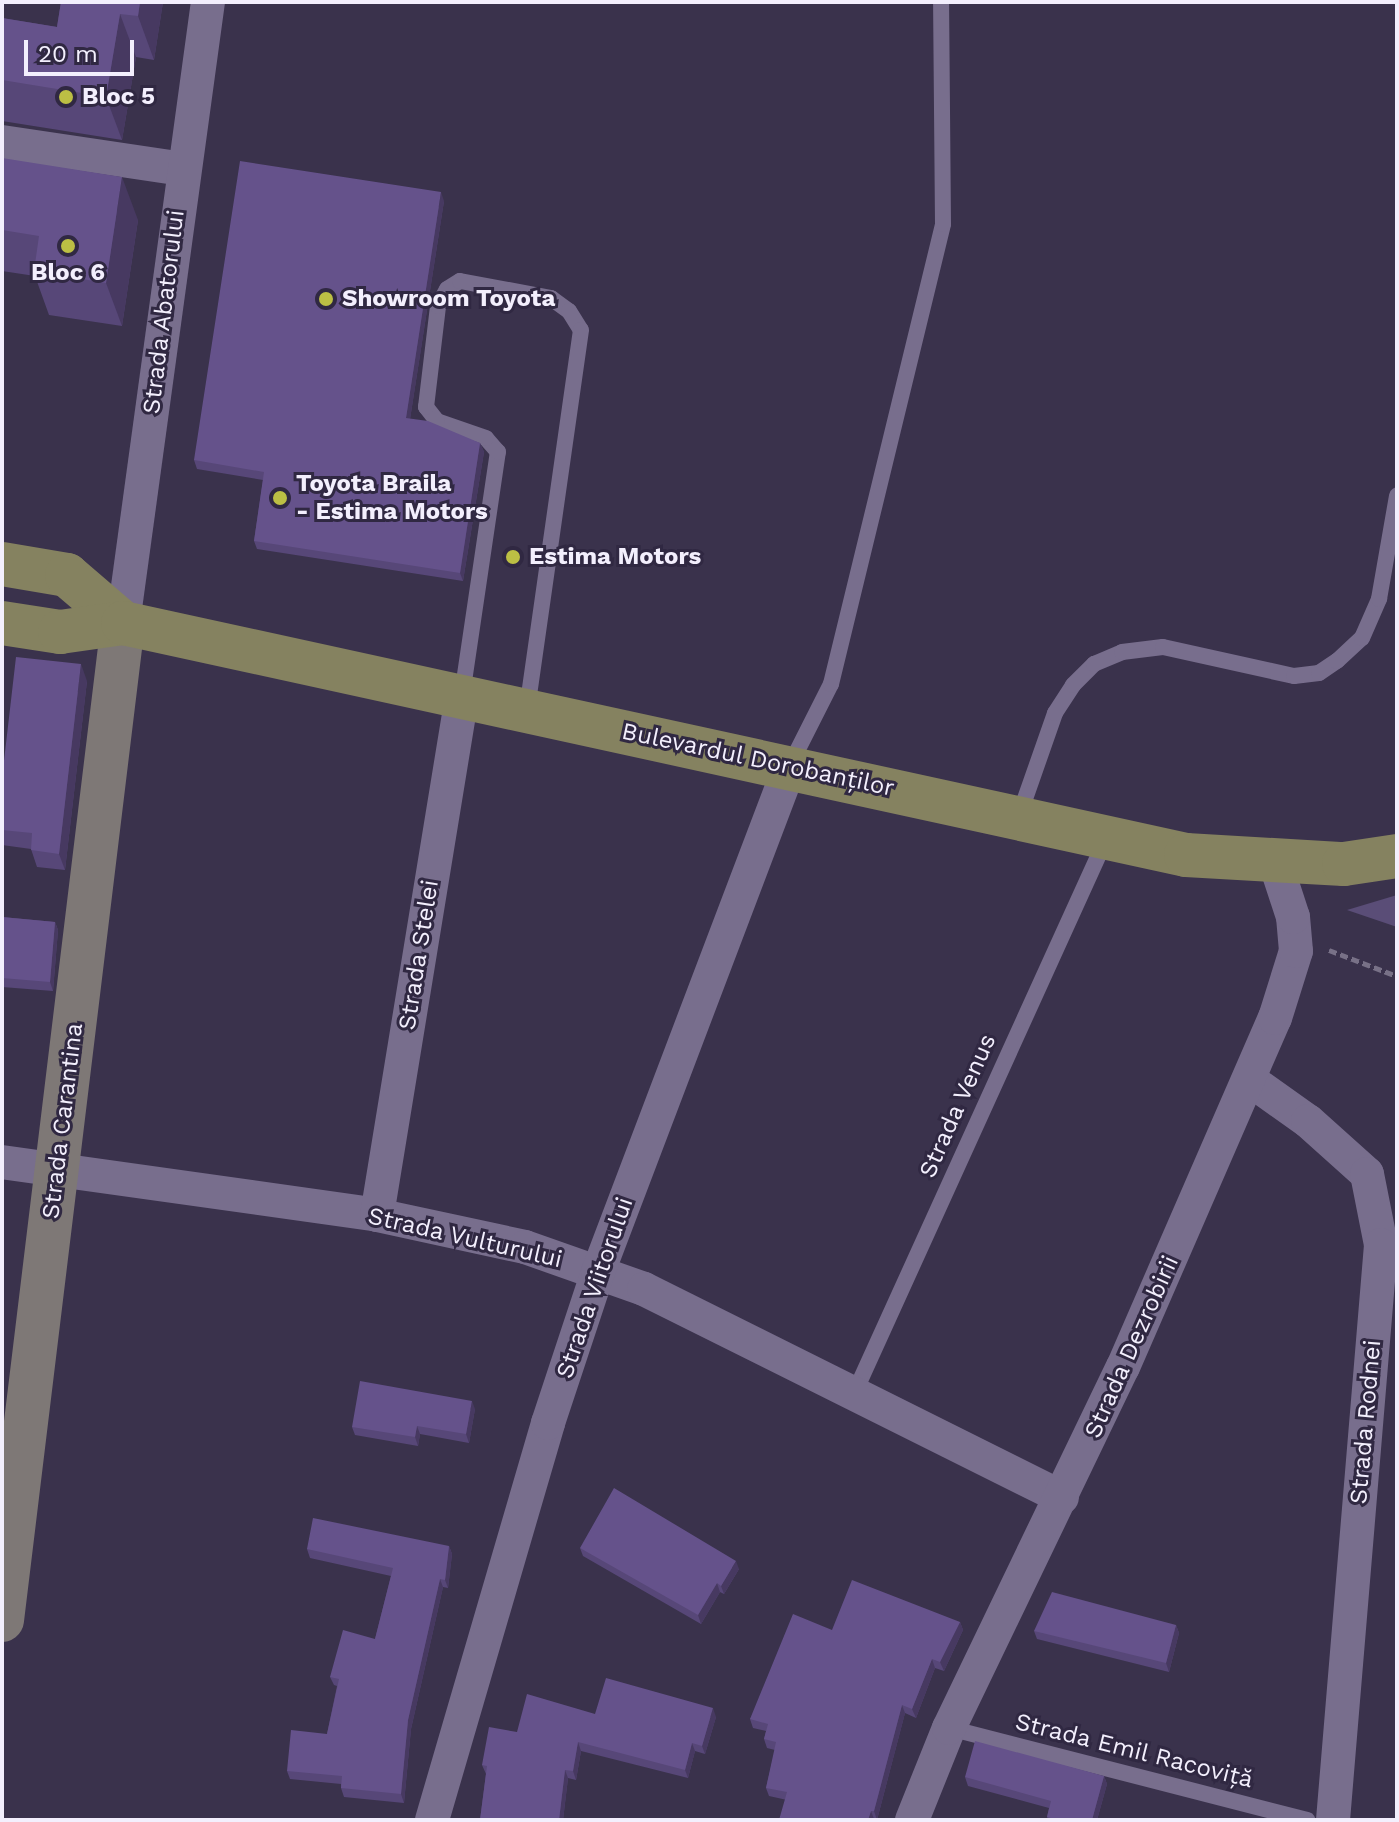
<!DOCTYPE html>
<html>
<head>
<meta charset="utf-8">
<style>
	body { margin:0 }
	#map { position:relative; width:1399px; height:1822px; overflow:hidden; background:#3a324c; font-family:"Work Sans",sans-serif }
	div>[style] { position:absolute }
	.green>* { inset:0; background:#5a4d77 }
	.path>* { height:5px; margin-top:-2.5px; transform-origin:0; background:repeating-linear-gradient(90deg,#787187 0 8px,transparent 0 12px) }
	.service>* { height:16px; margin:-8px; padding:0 8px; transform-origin:8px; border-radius:8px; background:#786e8d }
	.minor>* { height:34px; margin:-17px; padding:0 17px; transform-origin:17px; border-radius:17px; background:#786e8d }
	.secondary>* { height:44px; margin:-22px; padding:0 22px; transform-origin:22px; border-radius:22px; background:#7e7876 }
	.primary>* { height:44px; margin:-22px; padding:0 22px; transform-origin:22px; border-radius:22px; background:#858260 }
	.wall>* { inset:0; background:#574778 }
	.shaded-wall>* { inset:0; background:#473961 }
	.building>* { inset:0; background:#65528b }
	.dots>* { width:22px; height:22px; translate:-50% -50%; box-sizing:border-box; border:4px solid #302842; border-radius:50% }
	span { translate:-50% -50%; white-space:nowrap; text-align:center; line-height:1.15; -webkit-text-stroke:6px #302842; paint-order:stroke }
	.poi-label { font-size:24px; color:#f3effd; font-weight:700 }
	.left { translate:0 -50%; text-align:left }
	.street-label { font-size:24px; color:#f3effd }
	.frame { position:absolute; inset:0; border:4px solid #f3effd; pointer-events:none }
	.scale { position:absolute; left:24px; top:40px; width:110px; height:36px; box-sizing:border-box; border:4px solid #f3effd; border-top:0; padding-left:10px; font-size:24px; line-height:28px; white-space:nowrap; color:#f3effd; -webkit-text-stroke:6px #302842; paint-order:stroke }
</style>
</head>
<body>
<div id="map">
	<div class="green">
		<i style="clip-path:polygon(1397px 895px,1397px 927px,1347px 910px)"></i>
	</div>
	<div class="path">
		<i style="left:1329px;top:950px;width:73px;rotate:20.9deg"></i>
	</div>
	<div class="service">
		<i style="left:462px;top:695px;width:246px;rotate:-81.6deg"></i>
		<i style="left:498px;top:452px;width:18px;rotate:-131deg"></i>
		<i style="left:486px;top:438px;width:52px;rotate:-160.9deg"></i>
		<i style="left:437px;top:421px;width:18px;rotate:-128deg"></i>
		<i style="left:426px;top:407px;width:102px;rotate:-83.2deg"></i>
		<i style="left:438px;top:306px;width:19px;rotate:-62deg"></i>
		<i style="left:447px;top:289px;width:15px;rotate:-32deg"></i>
		<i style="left:460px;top:281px;width:93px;rotate:10.6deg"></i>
		<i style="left:551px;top:298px;width:22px;rotate:36deg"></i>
		<i style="left:569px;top:311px;width:22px;rotate:58deg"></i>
		<i style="left:581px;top:330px;width:383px;rotate:98.1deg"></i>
		<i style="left:790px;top:765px;width:91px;rotate:-63.2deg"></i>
		<i style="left:831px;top:684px;width:473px;rotate:-76.3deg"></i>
		<i style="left:943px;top:224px;width:222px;rotate:-90.5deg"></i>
		<i style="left:1019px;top:816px;width:109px;rotate:-70.7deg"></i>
		<i style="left:1055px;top:713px;width:33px;rotate:-57deg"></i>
		<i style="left:1073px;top:685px;width:30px;rotate:-45deg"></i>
		<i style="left:1094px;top:664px;width:30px;rotate:-23deg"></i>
		<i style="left:1122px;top:652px;width:41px;rotate:-7deg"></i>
		<i style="left:1163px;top:647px;width:134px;rotate:12.5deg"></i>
		<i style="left:1294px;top:676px;width:25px;rotate:-7deg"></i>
		<i style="left:1319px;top:673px;width:22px;rotate:-34deg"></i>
		<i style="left:1337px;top:661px;width:34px;rotate:-43deg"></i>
		<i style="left:1362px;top:638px;width:43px;rotate:-66.4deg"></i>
		<i style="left:1379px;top:599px;width:105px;rotate:-80.1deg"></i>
		<i style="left:854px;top:1394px;width:610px;rotate:-65.58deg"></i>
		<i style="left:949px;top:1728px;width:370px;rotate:14.4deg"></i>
	</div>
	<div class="minor">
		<i style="left:2px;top:142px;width:182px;rotate:8.5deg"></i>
		<i style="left:123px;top:623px;width:627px;rotate:-82.21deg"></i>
		<i style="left:1250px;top:1080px;width:71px;rotate:35.3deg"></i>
		<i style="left:1308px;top:1121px;width:79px;rotate:41.9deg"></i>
		<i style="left:1367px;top:1174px;width:72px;rotate:78.8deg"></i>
		<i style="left:1381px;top:1245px;width:577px;rotate:94.77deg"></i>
		<i style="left:2px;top:1162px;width:379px;rotate:8deg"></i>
		<i style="left:377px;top:1215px;width:151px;rotate:12.2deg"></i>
		<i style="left:525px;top:1247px;width:126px;rotate:19.4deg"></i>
		<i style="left:644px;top:1289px;width:467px;rotate:26.5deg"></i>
		<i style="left:377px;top:1215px;width:526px;rotate:-80.7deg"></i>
		<i style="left:432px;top:1820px;width:414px;rotate:-73.7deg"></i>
		<i style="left:548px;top:1423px;width:159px;rotate:-71.7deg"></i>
		<i style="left:598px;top:1272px;width:541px;rotate:-69.22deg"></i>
		<i style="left:912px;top:1820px;width:99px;rotate:-68.1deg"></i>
		<i style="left:949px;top:1728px;width:401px;rotate:-64.3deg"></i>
		<i style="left:1123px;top:1367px;width:381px;rotate:-66.5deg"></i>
		<i style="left:1275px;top:1018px;width:70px;rotate:-72.6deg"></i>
		<i style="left:1296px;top:951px;width:34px;rotate:-95deg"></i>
		<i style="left:1293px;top:917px;width:58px;rotate:-108.1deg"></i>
	</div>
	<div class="secondary">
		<i style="left:2px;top:1620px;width:1004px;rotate:-83.08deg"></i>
	</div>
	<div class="primary">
		<i style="left:2px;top:564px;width:66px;rotate:9.6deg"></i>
		<i style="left:67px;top:575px;width:74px;rotate:40.6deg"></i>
		<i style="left:2px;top:623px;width:59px;rotate:8.8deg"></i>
		<i style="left:60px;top:632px;width:64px;rotate:-8.1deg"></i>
		<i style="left:123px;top:623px;width:1088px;rotate:12.31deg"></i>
		<i style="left:1186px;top:855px;width:158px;rotate:3.3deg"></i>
		<i style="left:1344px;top:864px;width:54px;rotate:-8.6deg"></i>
	</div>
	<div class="wall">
		<i style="clip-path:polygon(61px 2px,163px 2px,154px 60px,136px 57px,122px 140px,2px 121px,2px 18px,57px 27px)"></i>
		<i style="clip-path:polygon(2px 158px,138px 220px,122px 326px,49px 315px,35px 276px,2px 271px)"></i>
		<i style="clip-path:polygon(444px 201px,410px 419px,480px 443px,484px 452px,463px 581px,257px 549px,254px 541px,263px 480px,197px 469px,194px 460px)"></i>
		<i style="clip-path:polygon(87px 681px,65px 870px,37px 867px,31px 849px,2px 845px,2px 778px)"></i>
		<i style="clip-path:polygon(2px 917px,55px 922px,58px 930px,53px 991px,2px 987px)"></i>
		<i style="clip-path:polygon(475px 1409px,469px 1443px,420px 1434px,418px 1446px,355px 1435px,352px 1427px)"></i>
		<i style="clip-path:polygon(449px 1546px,452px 1554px,448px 1588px,443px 1587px,411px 1729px,404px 1803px,344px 1797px,341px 1788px,341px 1784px,290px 1779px,287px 1771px,327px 1734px,337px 1686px,334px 1685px,330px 1677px,375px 1639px,391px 1576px,310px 1558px,307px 1549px)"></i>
		<i style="clip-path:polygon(580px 1548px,739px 1569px,724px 1594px,720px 1592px,701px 1624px,583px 1556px)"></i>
		<i style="clip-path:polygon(960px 1622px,963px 1630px,944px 1671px,935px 1668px,916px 1718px,905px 1713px,877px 1820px,769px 1796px,766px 1788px,775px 1750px,767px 1748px,764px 1739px,766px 1731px,753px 1728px,750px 1719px,832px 1630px)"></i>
		<i style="clip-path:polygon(1176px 1625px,1179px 1633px,1169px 1672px,1037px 1639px,1034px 1631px)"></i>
		<i style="clip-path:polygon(595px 1714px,716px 1717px,705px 1754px,695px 1751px,688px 1778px,581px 1751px,576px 1780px,568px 1778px,563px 1820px,480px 1820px,486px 1774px,482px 1765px,517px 1732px)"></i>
		<i style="clip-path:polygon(1104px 1776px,1107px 1784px,1097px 1820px,1048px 1820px,1047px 1817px,1049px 1808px,968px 1786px,965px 1777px)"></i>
	</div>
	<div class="shaded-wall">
		<i style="clip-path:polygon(140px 2px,163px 2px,154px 60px,138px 16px)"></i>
		<i style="clip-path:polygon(120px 14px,136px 57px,122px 140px,106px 97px)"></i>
		<i style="clip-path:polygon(122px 177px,138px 220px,122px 326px,106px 283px)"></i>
		<i style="clip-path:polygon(441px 192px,444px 201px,409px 426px,406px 418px)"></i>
		<i style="clip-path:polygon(480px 443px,484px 452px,463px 581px,460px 573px)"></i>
		<i style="clip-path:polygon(81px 664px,87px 681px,65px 870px,59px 854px)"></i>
		<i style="clip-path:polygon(55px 922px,58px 930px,53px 991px,50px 982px)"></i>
		<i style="clip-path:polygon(472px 1401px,475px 1409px,469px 1443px,466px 1434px)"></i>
		<i style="clip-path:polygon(417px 1426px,420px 1434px,418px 1446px,415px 1437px)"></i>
		<i style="clip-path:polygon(449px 1546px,452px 1554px,448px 1588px,445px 1580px)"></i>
		<i style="clip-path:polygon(736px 1561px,739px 1569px,724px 1594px,721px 1586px)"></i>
		<i style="clip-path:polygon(440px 1579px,443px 1587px,411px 1729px,404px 1803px,401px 1794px,408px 1720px)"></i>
		<i style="clip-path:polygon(717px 1583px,720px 1592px,701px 1624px,698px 1615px)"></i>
		<i style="clip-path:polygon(960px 1622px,963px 1630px,944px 1671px,940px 1662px)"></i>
		<i style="clip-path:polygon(1176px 1625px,1179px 1633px,1169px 1672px,1166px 1663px)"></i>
		<i style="clip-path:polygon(932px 1659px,935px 1668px,916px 1718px,912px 1709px)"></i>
		<i style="clip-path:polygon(902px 1705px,905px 1713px,877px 1820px,874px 1811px)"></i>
		<i style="clip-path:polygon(713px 1708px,716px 1717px,705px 1754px,702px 1746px)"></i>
		<i style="clip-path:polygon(578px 1742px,581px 1751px,576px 1780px,573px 1771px)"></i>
		<i style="clip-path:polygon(692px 1743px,695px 1751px,688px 1778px,685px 1770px)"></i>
		<i style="clip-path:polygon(565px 1770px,568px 1778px,563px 1820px,559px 1820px)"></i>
		<i style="clip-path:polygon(1104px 1776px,1107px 1784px,1097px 1820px,1092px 1820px)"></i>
		<i style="clip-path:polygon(871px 1811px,874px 1819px,868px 1820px)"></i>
	</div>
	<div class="building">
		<i style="clip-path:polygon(61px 2px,140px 2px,138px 16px,120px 14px,106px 97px,2px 80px,2px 18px,57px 27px)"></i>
		<i style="clip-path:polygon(2px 158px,122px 177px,106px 283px,34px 271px,39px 236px,2px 230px)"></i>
		<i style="clip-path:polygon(240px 161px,441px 192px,406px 418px,428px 421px,480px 443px,460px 573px,254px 541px,264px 472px,194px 460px)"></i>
		<i style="clip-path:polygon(16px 657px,81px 664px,59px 854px,31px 850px,32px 833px,2px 830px,2px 778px)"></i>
		<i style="clip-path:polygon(2px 917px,55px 922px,50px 982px,2px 978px)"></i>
		<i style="clip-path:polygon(360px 1381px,472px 1401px,466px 1434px,417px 1426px,415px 1437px,352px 1427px)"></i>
		<i style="clip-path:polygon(614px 1488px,736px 1561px,721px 1586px,717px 1583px,698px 1615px,580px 1548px)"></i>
		<i style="clip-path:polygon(313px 1518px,449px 1546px,445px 1580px,440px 1579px,408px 1720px,401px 1794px,341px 1788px,342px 1776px,287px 1771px,291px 1730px,327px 1734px,339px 1679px,330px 1677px,343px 1630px,375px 1639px,393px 1568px,307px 1549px)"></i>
		<i style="clip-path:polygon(852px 1580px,960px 1622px,940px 1662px,932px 1659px,912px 1709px,902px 1705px,874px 1811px,871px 1811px,868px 1820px,779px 1820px,787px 1792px,766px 1788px,776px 1742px,764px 1739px,768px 1724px,750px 1719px,793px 1614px,832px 1630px)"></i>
		<i style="clip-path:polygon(1052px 1592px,1176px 1625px,1166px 1663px,1034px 1631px)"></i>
		<i style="clip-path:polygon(606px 1678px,713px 1708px,702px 1746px,692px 1743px,685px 1770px,578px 1742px,573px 1771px,565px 1770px,559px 1820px,480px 1820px,487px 1766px,482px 1765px,489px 1727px,517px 1732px,527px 1694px,595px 1714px)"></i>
		<i style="clip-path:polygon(975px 1741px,1104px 1776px,1092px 1820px,1058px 1820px,1047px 1817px,1051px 1801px,965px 1777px)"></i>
	</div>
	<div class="dots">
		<i style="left:66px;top:97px;background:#bcbf44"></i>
		<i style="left:68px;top:246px;background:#bcbf44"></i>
		<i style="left:326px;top:299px;background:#bcbf44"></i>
		<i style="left:280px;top:498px;background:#bcbf44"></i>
		<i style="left:513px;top:557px;background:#bcbf44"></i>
	</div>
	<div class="poi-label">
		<span class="left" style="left:82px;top:97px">Bloc 5</span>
		<span style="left:68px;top:273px">Bloc 6</span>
		<span class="left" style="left:342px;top:299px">Showroom Toyota</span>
		<span class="left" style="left:296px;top:498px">Toyota Braila<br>- Estima Motors</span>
		<span class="left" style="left:529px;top:557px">Estima Motors</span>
	</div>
	<div class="street-label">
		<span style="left:164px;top:312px;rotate:-83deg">Strada Abatorului</span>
		<span style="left:758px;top:760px;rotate:12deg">Bulevardul Dorobanților</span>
		<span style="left:419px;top:955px;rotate:-81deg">Strada Stelei</span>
		<span style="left:958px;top:1106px;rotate:-66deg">Strada Venus</span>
		<span style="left:63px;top:1121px;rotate:-83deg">Strada Carantina</span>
		<span style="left:465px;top:1238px;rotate:13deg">Strada Vulturului</span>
		<span style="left:595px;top:1288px;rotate:-71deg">Strada Viitorului</span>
		<span style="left:1132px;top:1347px;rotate:-66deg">Strada Dezrobirii</span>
		<span style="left:1366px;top:1422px;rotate:-85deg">Strada Rodnei</span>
		<span style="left:1134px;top:1751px;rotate:14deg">Strada Emil Racoviță</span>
	</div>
	<div class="frame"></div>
	<div class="scale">20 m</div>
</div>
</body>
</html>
